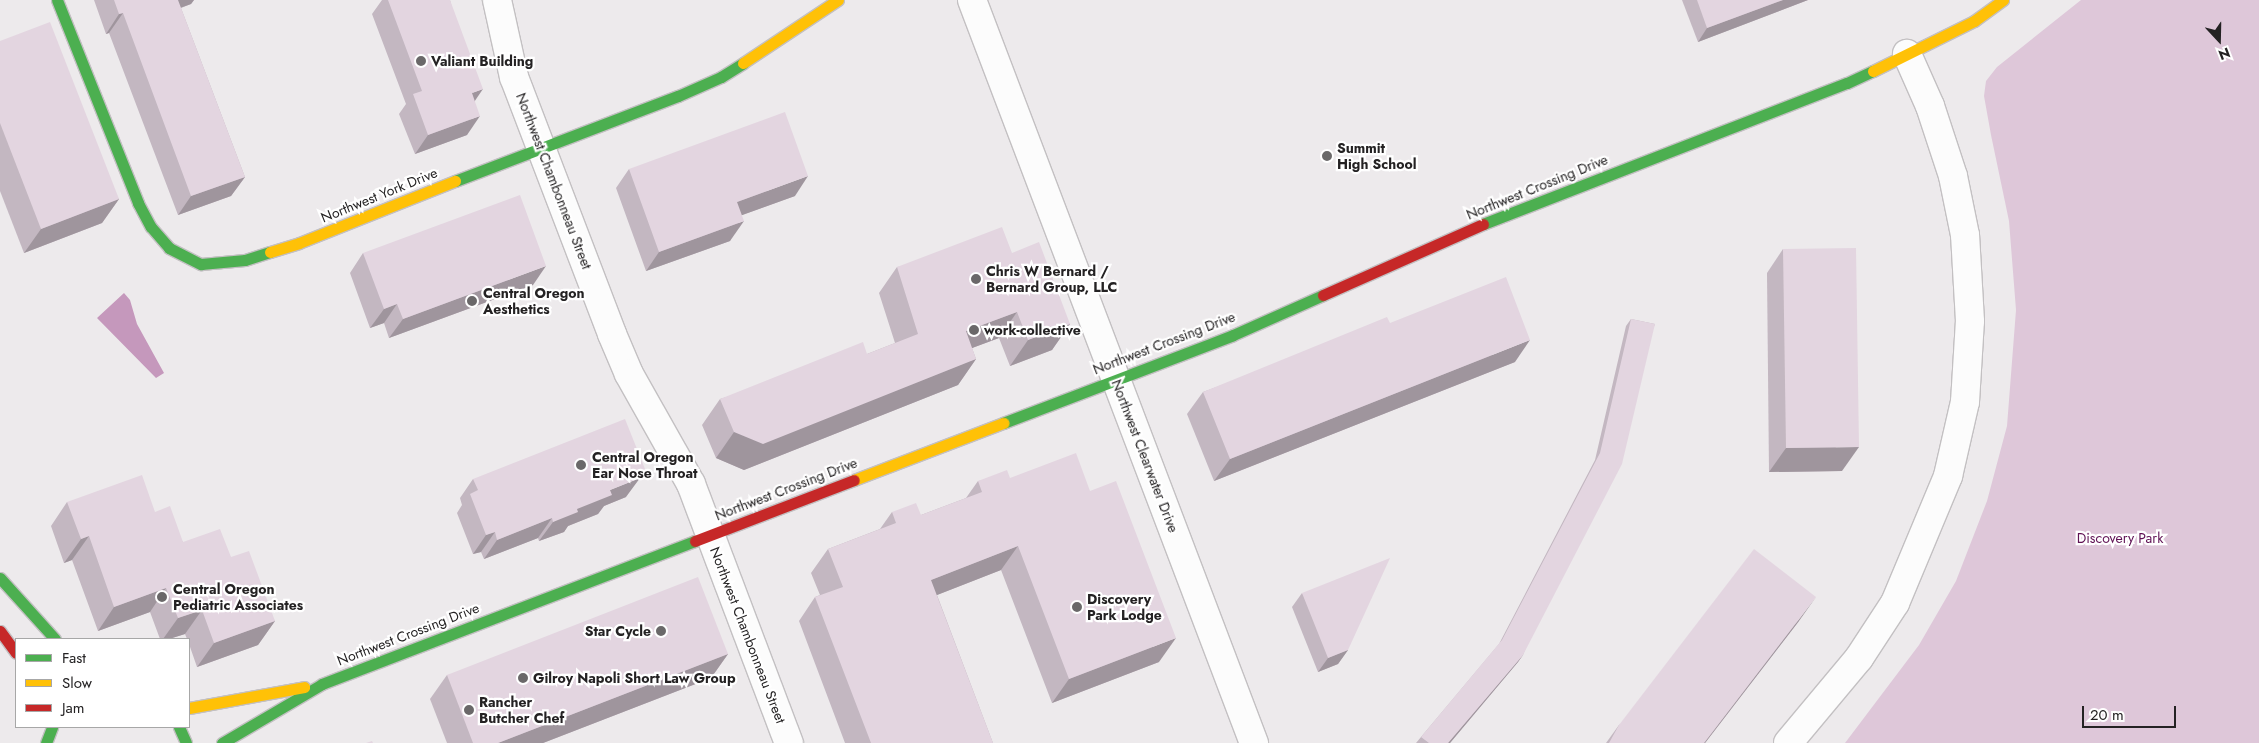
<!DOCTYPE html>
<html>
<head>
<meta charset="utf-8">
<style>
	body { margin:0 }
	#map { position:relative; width:2259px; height:743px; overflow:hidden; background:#edeaec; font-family:Jost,sans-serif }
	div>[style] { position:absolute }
	.green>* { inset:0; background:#dec7d9 }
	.water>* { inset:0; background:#c598bc }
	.roads { filter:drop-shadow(1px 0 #c3c0c2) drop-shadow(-1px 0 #c3c0c2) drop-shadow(0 1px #c3c0c2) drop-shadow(0 -1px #c3c0c2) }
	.street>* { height:28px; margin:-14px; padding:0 14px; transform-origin:14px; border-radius:14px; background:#fcfcfc }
	.fast>* { height:11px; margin:-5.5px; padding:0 5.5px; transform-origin:5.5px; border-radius:5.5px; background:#4caf50 }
	.slow>* { height:11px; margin:-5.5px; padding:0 5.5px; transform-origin:5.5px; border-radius:5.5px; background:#ffc107 }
	.jam>* { height:11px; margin:-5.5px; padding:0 5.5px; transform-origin:5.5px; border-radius:5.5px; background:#c62828 }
	.wall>* { inset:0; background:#c3b7c1 }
	.shaded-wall>* { inset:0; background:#9f959d }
	.building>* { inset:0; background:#e3d5e0 }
	.dots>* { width:14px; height:14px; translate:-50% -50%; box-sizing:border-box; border:2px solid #fff; border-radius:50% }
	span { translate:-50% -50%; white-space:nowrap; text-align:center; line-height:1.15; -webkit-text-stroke:4.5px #fff; paint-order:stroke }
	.poi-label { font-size:14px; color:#242223; font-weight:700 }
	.left { translate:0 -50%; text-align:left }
	.right { translate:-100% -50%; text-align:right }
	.street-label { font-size:14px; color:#242223 }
	.park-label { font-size:14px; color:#5f1154 }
	.legend { position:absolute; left:15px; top:638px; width:175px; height:90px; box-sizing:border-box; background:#fff; border:1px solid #a7a7a7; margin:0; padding:6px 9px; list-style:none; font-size:15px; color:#242223 }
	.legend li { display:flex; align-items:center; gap:10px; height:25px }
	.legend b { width:25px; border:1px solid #a7a7a7 }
	.north { position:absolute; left:2194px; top:15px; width:50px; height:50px; -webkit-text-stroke:4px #fff; paint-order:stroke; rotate:159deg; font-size:14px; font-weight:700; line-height:20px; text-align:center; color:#242223 }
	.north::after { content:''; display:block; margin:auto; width:18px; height:22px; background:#242223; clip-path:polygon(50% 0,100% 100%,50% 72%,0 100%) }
	.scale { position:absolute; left:2082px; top:706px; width:94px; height:22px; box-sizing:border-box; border:2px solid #242223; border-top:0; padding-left:6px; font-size:15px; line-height:18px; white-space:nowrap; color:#242223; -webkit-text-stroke:4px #fff; paint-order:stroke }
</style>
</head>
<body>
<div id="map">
	<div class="green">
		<i style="clip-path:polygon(2081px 0,2259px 0,2259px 743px,1845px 743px,1919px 645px,1956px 581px,1987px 501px,2007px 426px,2016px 310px,2009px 221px,1991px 135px,1984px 96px,1986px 81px,1997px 67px)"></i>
	</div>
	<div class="water">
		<i style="clip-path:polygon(124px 293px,130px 300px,137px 324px,164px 373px,156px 378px,97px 318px)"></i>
	</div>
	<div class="roads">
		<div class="street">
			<i style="left:497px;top:0;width:79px;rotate:77.6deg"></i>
			<i style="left:514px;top:77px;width:275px;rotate:69.1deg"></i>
			<i style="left:612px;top:334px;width:43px;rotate:67deg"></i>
			<i style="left:629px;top:374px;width:126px;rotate:60.6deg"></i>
			<i style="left:691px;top:484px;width:277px;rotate:69.3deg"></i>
			<i style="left:972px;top:0;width:795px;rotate:69.22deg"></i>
			<i style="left:1788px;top:743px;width:111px;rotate:-50.1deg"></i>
			<i style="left:1859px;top:658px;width:66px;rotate:-56.8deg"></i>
			<i style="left:1895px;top:603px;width:138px;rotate:-67.3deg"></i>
			<i style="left:1948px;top:476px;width:76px;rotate:-77.1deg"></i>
			<i style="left:1965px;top:402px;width:81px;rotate:-86.5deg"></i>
			<i style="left:1970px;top:321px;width:86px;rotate:-93.3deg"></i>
			<i style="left:1965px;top:235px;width:60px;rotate:-101.5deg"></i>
			<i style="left:1953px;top:176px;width:74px;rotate:-108.2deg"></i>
			<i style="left:1930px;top:106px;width:57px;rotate:-113.9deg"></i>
		</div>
		<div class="fast">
			<i style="left:57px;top:0;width:219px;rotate:68.2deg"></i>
			<i style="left:138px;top:203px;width:27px;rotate:62deg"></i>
			<i style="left:151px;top:227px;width:28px;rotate:49deg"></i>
			<i style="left:169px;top:248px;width:36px;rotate:27deg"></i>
			<i style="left:201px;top:264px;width:44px;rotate:-5.2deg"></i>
			<i style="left:245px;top:260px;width:26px;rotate:-18deg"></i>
			<i style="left:455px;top:181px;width:239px;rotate:-20.9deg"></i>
			<i style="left:678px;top:96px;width:47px;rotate:-23.8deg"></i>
			<i style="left:721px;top:77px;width:26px;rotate:-32deg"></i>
			<i style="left:1483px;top:224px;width:390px;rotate:-21.2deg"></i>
			<i style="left:1847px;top:83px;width:29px;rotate:-25deg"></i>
			<i style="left:1003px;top:423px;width:246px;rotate:-20.9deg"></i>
			<i style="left:1233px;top:335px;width:98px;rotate:-24deg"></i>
			<i style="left:0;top:578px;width:82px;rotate:48deg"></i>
			<i style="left:179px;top:727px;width:17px;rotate:66deg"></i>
			<i style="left:46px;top:743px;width:17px;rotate:-69deg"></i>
			<i style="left:222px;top:743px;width:116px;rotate:-30.5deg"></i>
			<i style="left:322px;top:684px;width:399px;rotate:-21deg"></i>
		</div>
		<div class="slow">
			<i style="left:743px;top:63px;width:114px;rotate:-33.6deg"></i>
			<i style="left:1873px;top:71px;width:113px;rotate:-26.3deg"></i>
			<i style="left:1974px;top:21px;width:36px;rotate:-36deg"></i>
			<i style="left:270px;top:252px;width:30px;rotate:-17deg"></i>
			<i style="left:299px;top:243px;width:168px;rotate:-21.7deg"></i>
			<i style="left:854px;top:480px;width:160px;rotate:-20.9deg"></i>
			<i style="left:189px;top:708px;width:117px;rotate:-10.3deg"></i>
		</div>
		<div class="jam">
			<i style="left:1323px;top:295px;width:175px;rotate:-23.9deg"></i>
			<i style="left:695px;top:541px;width:170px;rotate:-21deg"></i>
			<i style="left:0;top:631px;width:27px;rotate:54deg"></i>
		</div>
	</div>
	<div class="wall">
		<i style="clip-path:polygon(94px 0,194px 0,191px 4px,181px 8px,245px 177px,231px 196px,178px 215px,109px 33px,106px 34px)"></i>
		<i style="clip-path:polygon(382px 0,450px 0,475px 101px,467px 135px,415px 154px,399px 114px,406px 104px,372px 14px)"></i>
		<i style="clip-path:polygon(1682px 0,1808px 0,1698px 42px)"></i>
		<i style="clip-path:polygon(0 41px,119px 199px,102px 223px,24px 253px,0 191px)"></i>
		<i style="clip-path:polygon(629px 169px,795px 196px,742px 215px,730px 241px,646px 271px,616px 188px)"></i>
		<i style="clip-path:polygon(1783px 249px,1842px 471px,1769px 472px,1767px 273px)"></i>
		<i style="clip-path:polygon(363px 253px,533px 285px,389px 338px,384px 323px,370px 328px,350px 273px)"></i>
		<i style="clip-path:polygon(1012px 253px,1070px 324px,1052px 350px,1010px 366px,999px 338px,972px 348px,976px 359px,958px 385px,744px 470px,716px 458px,702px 425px,720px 399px,867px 354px,895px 343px,879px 293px,897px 267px)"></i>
		<i style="clip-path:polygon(1631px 319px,1655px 324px,1523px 655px,1518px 662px,1450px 743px,1416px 743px,1421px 737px,1499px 644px,1595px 460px,1626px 326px)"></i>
		<i style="clip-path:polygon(1390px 323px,1515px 362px,1214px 481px,1187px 414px,1203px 392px)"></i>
		<i style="clip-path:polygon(1010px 478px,1090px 491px,1159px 662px,1052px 703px,1001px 570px,937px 595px,993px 743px,845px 743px,799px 621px,815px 597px,820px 595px,811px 573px,828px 549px,880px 529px,892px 512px,921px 515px,966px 498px,978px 481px)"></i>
		<i style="clip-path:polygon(473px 479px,626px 497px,604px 506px,598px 514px,568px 526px,564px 532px,539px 541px,538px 538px,484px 559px,481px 552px,473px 554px,457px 513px,462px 505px,460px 498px)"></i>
		<i style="clip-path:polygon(67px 502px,155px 512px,183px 542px,231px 557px,275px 621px,258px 645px,197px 667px,189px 644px,189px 639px,187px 639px,185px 634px,169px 639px,160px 639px,150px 612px,98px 631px,72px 560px,64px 563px,51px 526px)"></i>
		<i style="clip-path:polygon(1302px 593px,1348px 650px,1338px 664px,1318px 672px,1292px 607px)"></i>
		<i style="clip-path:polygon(1799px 621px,1705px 743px,1606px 743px,1619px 725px)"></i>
		<i style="clip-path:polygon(728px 654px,711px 678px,543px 743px,447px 743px,430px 699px,447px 675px)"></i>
	</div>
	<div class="shaded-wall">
		<i style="clip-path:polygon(173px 0,194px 0,191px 4px,163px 14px)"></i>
		<i style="clip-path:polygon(1783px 0,1808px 0,1698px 42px,1707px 28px)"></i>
		<i style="clip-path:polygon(123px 13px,109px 33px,106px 34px,119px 14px)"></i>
		<i style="clip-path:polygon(483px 89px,470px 108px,472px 93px)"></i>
		<i style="clip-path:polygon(480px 116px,467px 135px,415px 154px,428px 135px)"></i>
		<i style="clip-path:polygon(808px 176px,795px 196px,723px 222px,737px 202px)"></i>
		<i style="clip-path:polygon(245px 177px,231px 196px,178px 215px,191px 196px)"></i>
		<i style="clip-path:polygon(119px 199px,102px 223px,24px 253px,41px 229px)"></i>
		<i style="clip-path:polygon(744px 221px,730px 241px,646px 271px,659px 252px)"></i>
		<i style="clip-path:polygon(546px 266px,533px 285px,389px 338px,403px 319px)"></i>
		<i style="clip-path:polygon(397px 304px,384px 323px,370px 328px,384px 309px)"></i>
		<i style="clip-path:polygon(1017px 312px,999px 338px,948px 357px,966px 331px)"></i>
		<i style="clip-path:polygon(1070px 324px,1052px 350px,1010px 366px,1028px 340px)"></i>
		<i style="clip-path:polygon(1530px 340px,1515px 362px,1214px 481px,1230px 459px)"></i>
		<i style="clip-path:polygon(976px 359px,958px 385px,744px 470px,716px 458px,734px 432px)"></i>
		<i style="clip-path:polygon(1859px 447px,1842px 471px,1769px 472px,1786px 448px)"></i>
		<i style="clip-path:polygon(640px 478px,626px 497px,604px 506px,598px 514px,568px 526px,564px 532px,539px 541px,553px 522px,610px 490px)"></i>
		<i style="clip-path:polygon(552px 518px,538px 538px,484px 559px,497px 540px)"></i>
		<i style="clip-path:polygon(495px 532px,481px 552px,473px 554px,486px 535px)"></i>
		<i style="clip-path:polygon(89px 536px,72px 560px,64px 563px,81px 539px)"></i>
		<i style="clip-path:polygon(1018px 546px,1001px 570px,914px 604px,931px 580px)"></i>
		<i style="clip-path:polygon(166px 588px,150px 612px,98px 631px,114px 607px)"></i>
		<i style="clip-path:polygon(1816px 597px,1799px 621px,1705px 743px,1704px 743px)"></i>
		<i style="clip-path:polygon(202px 610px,185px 634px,169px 639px,163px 639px,178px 618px)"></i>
		<i style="clip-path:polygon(275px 621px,258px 645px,197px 667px,214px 643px)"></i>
		<i style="clip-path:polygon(1176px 638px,1159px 662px,1052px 703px,1069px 679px)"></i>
		<i style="clip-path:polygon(1348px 650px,1338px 664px,1318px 672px,1328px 658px)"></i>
		<i style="clip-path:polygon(728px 654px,711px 678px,543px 743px,498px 743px)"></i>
		<i style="clip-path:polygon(1523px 655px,1518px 662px,1450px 743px,1448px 743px)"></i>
	</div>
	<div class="building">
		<i style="clip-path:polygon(114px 0,178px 0,245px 177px,191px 196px,123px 13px,119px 14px)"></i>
		<i style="clip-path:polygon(388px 0,450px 0,483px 89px,472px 93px,480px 116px,428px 135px,413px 94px,422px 91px)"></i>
		<i style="clip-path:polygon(1697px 0,1783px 0,1707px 28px)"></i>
		<i style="clip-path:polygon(50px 22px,119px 199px,41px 229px,0 123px,0 41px)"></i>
		<i style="clip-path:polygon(785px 112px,808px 176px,737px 202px,744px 221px,659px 252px,629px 169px)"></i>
		<i style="clip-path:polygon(520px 195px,546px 266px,403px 319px,397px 304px,384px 309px,363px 253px)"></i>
		<i style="clip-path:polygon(1002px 227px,1012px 253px,1039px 242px,1070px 324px,1028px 340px,1017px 312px,966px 331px,976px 359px,763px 444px,734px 432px,720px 399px,863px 342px,867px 354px,918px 334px,897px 267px)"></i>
		<i style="clip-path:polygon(1856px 248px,1859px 447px,1786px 448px,1783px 249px)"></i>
		<i style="clip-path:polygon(1506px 277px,1530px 340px,1230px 459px,1203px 392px,1387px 317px,1390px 323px)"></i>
		<i style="clip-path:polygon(1631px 319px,1655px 324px,1622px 464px,1523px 655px,1448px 743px,1429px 743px,1421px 737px,1502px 640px,1600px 453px)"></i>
		<i style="clip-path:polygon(625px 419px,645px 469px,640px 478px,610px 490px,612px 495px,577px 509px,578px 512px,553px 522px,552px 518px,497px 540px,495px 532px,486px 535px,470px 494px,478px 490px,473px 479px)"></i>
		<i style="clip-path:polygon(1076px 453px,1090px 491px,1116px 481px,1176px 638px,1069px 679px,1018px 546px,931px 580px,993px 743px,871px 743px,815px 597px,843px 587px,828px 549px,896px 523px,892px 512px,916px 503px,921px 515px,982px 492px,978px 481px,1007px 470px,1010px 478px)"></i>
		<i style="clip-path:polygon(142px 475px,155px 512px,170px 506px,183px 542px,220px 529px,231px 557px,249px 551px,275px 621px,214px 643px,202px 610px,178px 618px,166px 588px,114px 607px,89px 536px,81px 539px,67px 502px)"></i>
		<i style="clip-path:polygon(1754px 549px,1816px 597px,1704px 743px,1609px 743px,1619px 725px)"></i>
		<i style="clip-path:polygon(1390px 558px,1348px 650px,1328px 658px,1302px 593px)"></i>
		<i style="clip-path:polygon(698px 577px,728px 654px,498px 743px,473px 743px,447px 675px)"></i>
		<i style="clip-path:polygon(372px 741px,373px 743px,366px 743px)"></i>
	</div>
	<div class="dots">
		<i style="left:421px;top:61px;background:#6a6869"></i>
		<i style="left:1327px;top:156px;background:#6a6869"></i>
		<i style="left:976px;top:279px;background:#6a6869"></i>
		<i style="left:472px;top:301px;background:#6a6869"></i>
		<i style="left:974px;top:330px;background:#6a6869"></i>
		<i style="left:581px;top:465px;background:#6a6869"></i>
		<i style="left:162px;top:597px;background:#6a6869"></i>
		<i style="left:1077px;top:607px;background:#6a6869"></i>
		<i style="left:661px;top:631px;background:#6a6869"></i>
		<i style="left:523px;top:678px;background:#6a6869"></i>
		<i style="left:469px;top:710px;background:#6a6869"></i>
	</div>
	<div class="poi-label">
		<span class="left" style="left:431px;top:61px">Valiant Building</span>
		<span class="left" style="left:1337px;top:156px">Summit<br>High School</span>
		<span class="left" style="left:986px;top:279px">Chris W Bernard /<br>Bernard Group, LLC</span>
		<span class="left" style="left:483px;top:301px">Central Oregon<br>Aesthetics</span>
		<span class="left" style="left:984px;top:330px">work-collective</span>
		<span class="left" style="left:592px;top:465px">Central Oregon<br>Ear Nose Throat</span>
		<span class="left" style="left:173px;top:597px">Central Oregon<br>Pediatric Associates</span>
		<span class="left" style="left:1087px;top:607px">Discovery<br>Park Lodge</span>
		<span class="right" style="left:651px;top:631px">Star Cycle</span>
		<span class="left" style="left:533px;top:678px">Gilroy Napoli Short Law Group</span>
		<span class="left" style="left:479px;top:710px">Rancher<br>Butcher Chef</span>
	</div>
	<div class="street-label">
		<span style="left:554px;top:181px;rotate:69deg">Northwest Chambonneau Street</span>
		<span style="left:1537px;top:187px;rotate:-22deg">Northwest Crossing Drive</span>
		<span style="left:379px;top:195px;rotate:-22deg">Northwest York Drive</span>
		<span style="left:1164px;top:343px;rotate:-21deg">Northwest Crossing Drive</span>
		<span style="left:1145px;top:456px;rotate:69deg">Northwest Clearwater Drive</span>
		<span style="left:786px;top:489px;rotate:-21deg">Northwest Crossing Drive</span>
		<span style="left:408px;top:634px;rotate:-21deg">Northwest Crossing Drive</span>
		<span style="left:748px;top:635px;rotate:69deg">Northwest Chambonneau Street</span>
	</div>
	<div class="park-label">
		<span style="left:2120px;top:538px">Discovery Park</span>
	</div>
	<ul class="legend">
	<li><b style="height:6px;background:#4caf50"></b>Fast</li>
	<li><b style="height:6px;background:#ffc107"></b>Slow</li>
	<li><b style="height:6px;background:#c62828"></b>Jam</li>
	</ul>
	<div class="north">N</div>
	<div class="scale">20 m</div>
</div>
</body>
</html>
